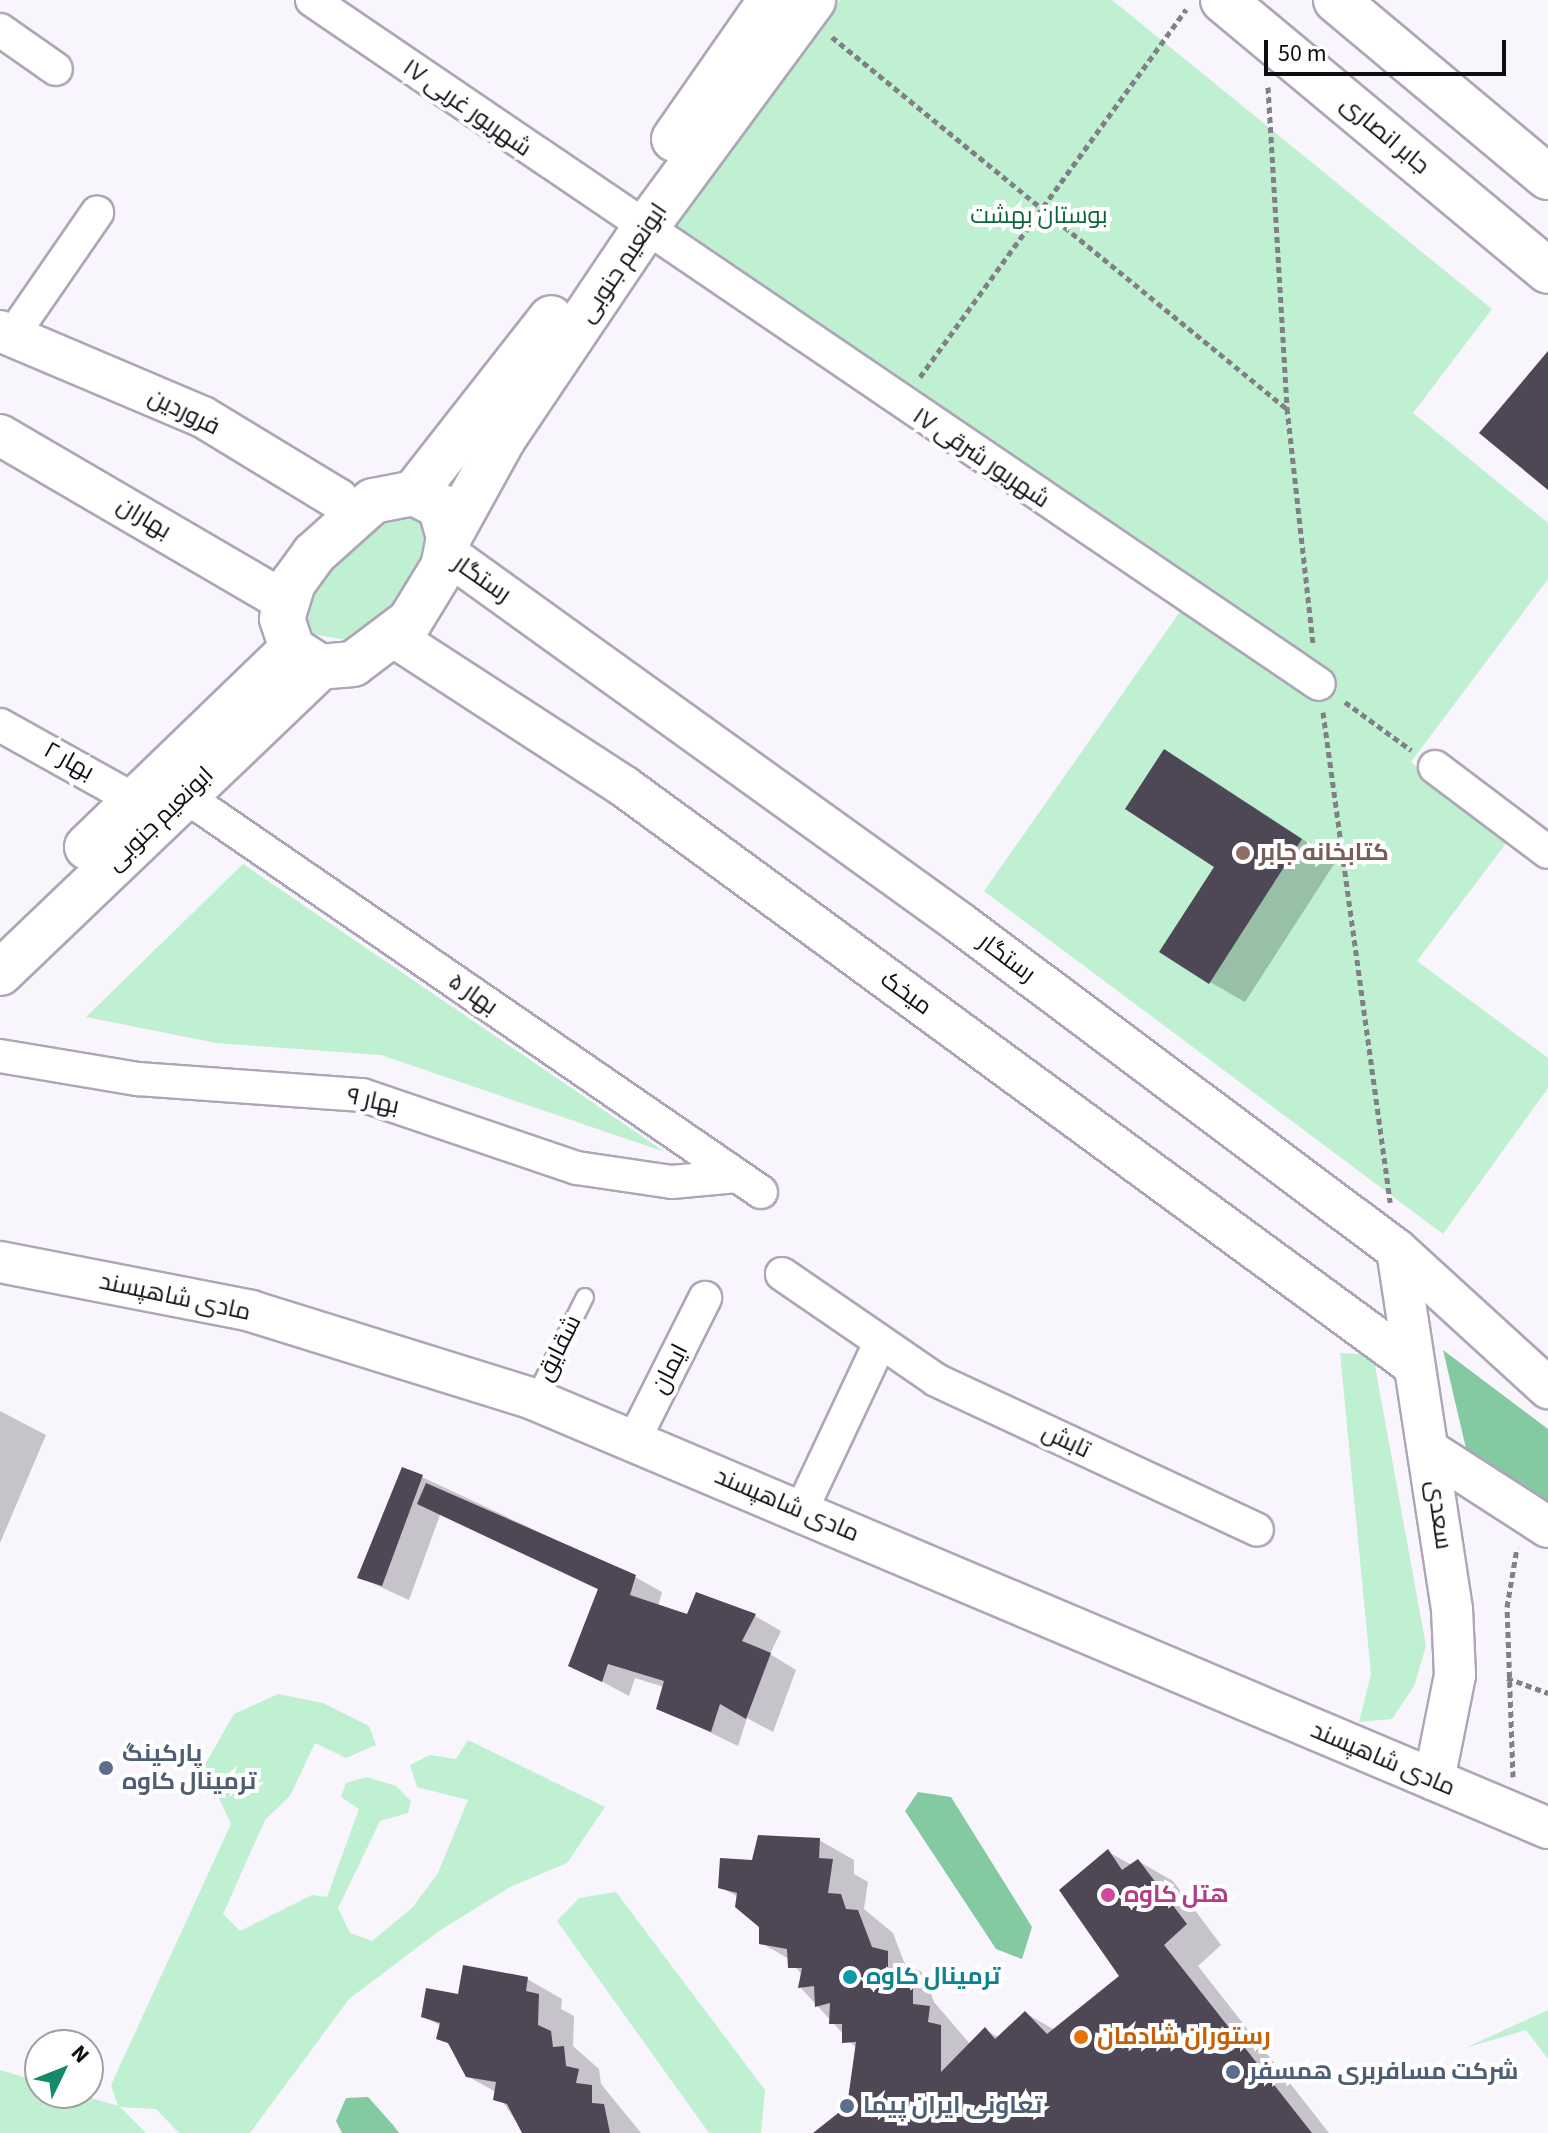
<!DOCTYPE html>
<html>
<head>
<meta charset="utf-8">
<style>
	body { margin:0 }
	#map { position:relative; width:1548px; height:2133px; overflow:hidden; background:#f8f5fd; font-family:"Source Sans 3",Cairo,sans-serif }
	div>[style] { position:absolute }
	.green>* { inset:0; background:#bef0d1 }
	.forest>* { inset:0; background:#83caa1 }
	.shadow>* { inset:0; background:#0003 }
	.building>* { inset:0; background:#4e4756 }
	.path>* { height:5px; margin-top:-2.5px; transform-origin:0; background:repeating-linear-gradient(90deg,#827f86 0 6px,transparent 0 10px) }
	.roads { filter:drop-shadow(2px 0 #aea6b8) drop-shadow(-2px 0 #aea6b8) drop-shadow(0 2px #aea6b8) drop-shadow(0 -2px #aea6b8) }
	.service>* { height:16px; margin:-8px; padding:0 8px; transform-origin:8px; border-radius:8px; background:#fff }
	.minor>* { height:32px; margin:-16px; padding:0 16px; transform-origin:16px; border-radius:16px; background:#fff }
	.tertiary>* { height:40px; margin:-20px; padding:0 20px; transform-origin:20px; border-radius:20px; background:#fff }
	.secondary>* { height:44px; margin:-22px; padding:0 22px; transform-origin:22px; border-radius:22px; background:#fff }
	.dots>* { width:22px; height:22px; translate:-50% -50%; box-sizing:border-box; border:4px solid #fff; border-radius:50% }
	span { translate:-50% -50%; white-space:nowrap; text-align:center; line-height:1.15; -webkit-text-stroke:8px #fff; paint-order:stroke }
	.street-label { font-size:24px; color:#0f0d13 }
	.park-label { font-size:24px; color:#0d633d }
	.education-label { font-size:24px; color:#785e54; font-weight:700 }
	.left { translate:0 -50%; text-align:left }
	.service-label { font-size:24px; color:#4e5e75; font-weight:700 }
	.hotel-label { font-size:24px; color:#b23c85; font-weight:700 }
	.culture-label { font-size:24px; color:#0d838f; font-weight:700 }
	.food-label { font-size:24px; color:#c56008; font-weight:700 }
	.north { position:absolute; left:24px; top:2029px; width:80px; height:80px; box-sizing:border-box; background:#fff; border:2px solid #9f9ea1; border-radius:50%; rotate:47deg; font-size:22px; font-weight:700; line-height:32px; text-align:center; color:#0f0d13 }
	.north::after { content:''; display:block; margin:auto; width:28px; height:36px; background:#148a6b; clip-path:polygon(50% 0,100% 100%,50% 72%,0 100%) }
	.scale { position:absolute; left:1264px; top:40px; width:242px; height:36px; box-sizing:border-box; border:4px solid #0f0d13; border-top:0; padding-left:10px; font-size:24px; line-height:28px; white-space:nowrap; color:#0f0d13; -webkit-text-stroke:6px #fff; paint-order:stroke }
</style>
</head>
<body>
<div id="map">
	<div class="green">
		<i style="clip-path:polygon(840px 0,1112px 0,1492px 309px,1413px 413px,1548px 523px,1548px 579px,1411px 762px,1510px 838px,1417px 961px,1548px 1058px,1548px 1088px,1443px 1234px,984px 891px,1184px 606px,676px 228px)"></i>
		<i style="clip-path:polygon(411px 511px,428px 525px,422px 573px,386px 617px,351px 641px,313px 634px,299px 619px,308px 580px,371px 516px)"></i>
		<i style="clip-path:polygon(243px 864px,665px 1152px,381px 1055px,216px 1043px,86px 1017px)"></i>
		<i style="clip-path:polygon(1340px 1353px,1373px 1355px,1426px 1646px,1414px 1686px,1392px 1719px,1359px 1722px,1371px 1674px)"></i>
		<i style="clip-path:polygon(278px 1694px,323px 1703px,369px 1726px,376px 1745px,346px 1758px,315px 1743px,290px 1796px,265px 1820px,223px 1914px,240px 1931px,312px 1895px,327px 1897px,359px 1809px,341px 1797px,346px 1783px,367px 1777px,396px 1786px,411px 1801px,408px 1813px,380px 1821px,338px 1908px,350px 1933px,372px 1941px,412px 1908px,438px 1873px,468px 1800px,417px 1787px,410px 1765px,430px 1755px,456px 1759px,468px 1740px,605px 1807px,567px 1863px,510px 1887px,439px 1931px,349px 1999px,250px 2133px,179px 2133px,156px 2109px,120px 2107px,146px 2133px,0 2133px,0 2070px,40px 2082px,40px 2093px,74px 2093px,118px 2106px,111px 2085px,231px 1824px,204px 1766px,234px 1714px)"></i>
		<i style="clip-path:polygon(616px 1892px,765px 2090px,761px 2133px,709px 2133px,557px 1921px,579px 1898px)"></i>
		<i style="clip-path:polygon(1548px 2010px,1548px 2059px,1526px 2030px,1465px 2048px)"></i>
	</div>
	<div class="forest">
		<i style="clip-path:polygon(1443px 1350px,1548px 1429px,1548px 1502px,1468px 1457px)"></i>
		<i style="clip-path:polygon(918px 1792px,951px 1797px,1032px 1927px,1022px 1959px,996px 1949px,905px 1811px)"></i>
		<i style="clip-path:polygon(368px 2097px,393px 2125px,399px 2133px,342px 2133px,336px 2121px,346px 2098px)"></i>
	</div>
	<div class="shadow">
		<i style="clip-path:polygon(1200px 772px,1336px 861px,1245px 1002px,1210px 982px,1217px 866px)"></i>
		<i style="clip-path:polygon(0 1411px,46px 1435px,0 1543px)"></i>
		<i style="clip-path:polygon(422px 1477px,635px 1577px,662px 1592px,658px 1606px,688px 1616px,755px 1616px,781px 1631px,770px 1654px,796px 1670px,773px 1732px,747px 1718px,738px 1746px,659px 1708px,664px 1687px,635px 1678px,629px 1696px,571px 1665px,599px 1590px,440px 1515px,409px 1600px,359px 1577px)"></i>
		<i style="clip-path:polygon(819px 1840px,854px 1860px,854px 1874px,868px 1882px,864px 1909px,893px 1933px,904px 1962px,923px 1973px,934px 2002px,970px 2044px,985px 2030px,1000px 2038px,1025px 2013px,1055px 2030px,1122px 1977px,1108px 1852px,1132px 1865px,1138px 1861px,1173px 1881px,1221px 1945px,1198px 1966px,1329px 2133px,816px 2133px,849px 2107px,857px 2049px,800px 1987px,802px 1975px,789px 1959px,761px 1943px,761px 1926px,738px 1897px,720px 1887px,753px 1862px)"></i>
		<i style="clip-path:polygon(527px 1979px,562px 1999px,561px 2009px,574px 2016px,573px 2046px,599px 2069px,601px 2084px,641px 2133px,524px 2133px,496px 2092px,467px 2076px,452px 2046px,439px 2038px,441px 2026px,423px 2016px,459px 1996px)"></i>
	</div>
	<div class="building">
		<i style="clip-path:polygon(1548px 351px,1548px 490px,1479px 433px)"></i>
		<i style="clip-path:polygon(1164px 749px,1302px 839px,1209px 984px,1159px 952px,1214px 867px,1125px 809px)"></i>
		<i style="clip-path:polygon(402px 1467px,423px 1475px,382px 1586px,357px 1578px)"></i>
		<i style="clip-path:polygon(426px 1483px,636px 1575px,630px 1595px,687px 1614px,696px 1592px,756px 1614px,742px 1641px,771px 1653px,746px 1719px,720px 1704px,711px 1732px,656px 1709px,664px 1681px,608px 1664px,602px 1682px,568px 1666px,598px 1589px,417px 1504px)"></i>
		<i style="clip-path:polygon(758px 1835px,820px 1838px,819px 1858px,833px 1859px,828px 1893px,841px 1894px,846px 1909px,858px 1910px,872px 1947px,888px 1951px,888px 1968px,901px 1969px,899px 1987px,913px 1988px,913px 2004px,930px 2006px,928px 2022px,941px 2025px,941px 2072px,985px 2027px,995px 2039px,1025px 2011px,1047px 2034px,1119px 1976px,1059px 1890px,1108px 1849px,1122px 1870px,1138px 1859px,1187px 1924px,1164px 1945px,1312px 2133px,813px 2133px,847px 2106px,856px 2042px,842px 2043px,842px 2024px,829px 2024px,830px 2003px,815px 2007px,814px 1986px,798px 1988px,802px 1968px,788px 1968px,787px 1949px,759px 1944px,759px 1927px,735px 1907px,737px 1893px,718px 1888px,720px 1858px,752px 1860px)"></i>
		<i style="clip-path:polygon(463px 1965px,528px 1977px,526px 1991px,539px 1994px,538px 2025px,551px 2031px,553px 2047px,564px 2046px,566px 2066px,579px 2069px,576px 2083px,592px 2085px,592px 2103px,604px 2104px,610px 2133px,522px 2133px,507px 2104px,493px 2100px,496px 2082px,466px 2077px,448px 2043px,436px 2039px,440px 2023px,421px 2017px,426px 1988px,458px 1994px)"></i>
	</div>
	<div class="path">
		<i style="left:832px;top:37px;width:586px;rotate:39.26deg"></i>
		<i style="left:1268px;top:87px;width:322px;rotate:86.6deg"></i>
		<i style="left:1287px;top:408px;width:236px;rotate:83.7deg"></i>
		<i style="left:920px;top:377px;width:454px;rotate:-54.1deg"></i>
		<i style="left:1345px;top:702px;width:82px;rotate:36deg"></i>
		<i style="left:1323px;top:712px;width:495px;rotate:82.2deg"></i>
		<i style="left:1507px;top:1678px;width:44px;rotate:20.1deg"></i>
		<i style="left:1513px;top:1777px;width:170px;rotate:-92deg"></i>
		<i style="left:1507px;top:1607px;width:60px;rotate:-80.4deg"></i>
	</div>
	<div class="roads">
		<div class="service">
			<i style="left:534px;top:1398px;width:113px;rotate:-63.2deg"></i>
		</div>
		<div class="minor">
			<i style="left:312px;top:0;width:1217px;rotate:34.19deg"></i>
			<i style="left:0;top:30px;width:68px;rotate:34.9deg"></i>
			<i style="left:12px;top:336px;width:150px;rotate:-55.4deg"></i>
			<i style="left:0;top:725px;width:154px;rotate:29.1deg"></i>
			<i style="left:1435px;top:767px;width:141px;rotate:37deg"></i>
			<i style="left:185px;top:796px;width:699px;rotate:34.51deg"></i>
			<i style="left:0;top:1056px;width:140px;rotate:9.5deg"></i>
			<i style="left:138px;top:1079px;width:225px;rotate:4.1deg"></i>
			<i style="left:362px;top:1095px;width:227px;rotate:18.8deg"></i>
			<i style="left:577px;top:1168px;width:96px;rotate:8.4deg"></i>
			<i style="left:672px;top:1182px;width:65px;rotate:-5.3deg"></i>
			<i style="left:782px;top:1274px;width:187px;rotate:34.5deg"></i>
			<i style="left:936px;top:1380px;width:354px;rotate:25deg"></i>
			<i style="left:634px;top:1440px;width:159px;rotate:-63.4deg"></i>
			<i style="left:801px;top:1511px;width:183px;rotate:-64.8deg"></i>
		</div>
		<div class="tertiary">
			<i style="left:0;top:331px;width:220px;rotate:23deg"></i>
			<i style="left:203px;top:417px;width:158px;rotate:31.3deg"></i>
			<i style="left:338px;top:499px;width:25px;rotate:50deg"></i>
			<i style="left:0;top:435px;width:333px;rotate:30.3deg"></i>
			<i style="left:446px;top:553px;width:633px;rotate:35.75deg"></i>
			<i style="left:960px;top:923px;width:546px;rotate:36.81deg"></i>
			<i style="left:1397px;top:1250px;width:205px;rotate:42.4deg"></i>
			<i style="left:391px;top:635px;width:279px;rotate:33deg"></i>
			<i style="left:625px;top:787px;width:976px;rotate:36.25deg"></i>
			<i style="left:1397px;top:1250px;width:363px;rotate:81.3deg"></i>
			<i style="left:1452px;top:1609px;width:66px;rotate:87.4deg"></i>
			<i style="left:1455px;top:1675px;width:107px;rotate:101.3deg"></i>
			<i style="left:0;top:1262px;width:256px;rotate:11deg"></i>
			<i style="left:251px;top:1311px;width:295px;rotate:17.3deg"></i>
			<i style="left:533px;top:1399px;width:1102px;rotate:22.91deg"></i>
			<i style="left:1430px;top:1451px;width:140px;rotate:32.8deg"></i>
		</div>
		<div class="secondary">
			<i style="left:1223px;top:0;width:423px;rotate:39.8deg"></i>
			<i style="left:1336px;top:0;width:276px;rotate:39.9deg"></i>
			<i style="left:674px;top:139px;width:169px;rotate:-55.1deg"></i>
			<i style="left:414px;top:493px;width:222px;rotate:-51.9deg"></i>
			<i style="left:414px;top:493px;width:29px;rotate:27deg"></i>
			<i style="left:440px;top:506px;width:32px;rotate:74deg"></i>
			<i style="left:449px;top:537px;width:31px;rotate:101deg"></i>
			<i style="left:443px;top:567px;width:63px;rotate:121.4deg"></i>
			<i style="left:410px;top:621px;width:71px;rotate:143deg"></i>
			<i style="left:353px;top:664px;width:33px;rotate:175deg"></i>
			<i style="left:320px;top:667px;width:33px;rotate:-147deg"></i>
			<i style="left:292px;top:649px;width:32px;rotate:-108deg"></i>
			<i style="left:282px;top:619px;width:38px;rotate:-73deg"></i>
			<i style="left:293px;top:583px;width:36px;rotate:-54deg"></i>
			<i style="left:314px;top:554px;width:79px;rotate:-41.9deg"></i>
			<i style="left:373px;top:501px;width:42px;rotate:-11deg"></i>
			<i style="left:449px;top:537px;width:112px;rotate:-61.1deg"></i>
			<i style="left:503px;top:439px;width:251px;rotate:-56.1deg"></i>
			<i style="left:643px;top:231px;width:287px;rotate:-53.6deg"></i>
			<i style="left:87px;top:847px;width:285px;rotate:-44deg"></i>
			<i style="left:0;top:973px;width:443px;rotate:-43.7deg"></i>
		</div>
	</div>
	<div class="dots">
		<i style="left:1243px;top:853px;background:#8d6e63"></i>
		<i style="left:106px;top:1768px;background:#5c6f8a"></i>
		<i style="left:1108px;top:1895px;background:#d1479c"></i>
		<i style="left:850px;top:1977px;background:#0f9aa8"></i>
		<i style="left:1081px;top:2037px;background:#e8710a"></i>
		<i style="left:1233px;top:2072px;background:#5c6f8a"></i>
		<i style="left:847px;top:2106px;background:#5c6f8a"></i>
	</div>
	<div class="street-label">
		<span style="left:467px;top:108px;rotate:35deg">۱۷ شهریور غربی</span>
		<span style="left:1385px;top:135px;rotate:40deg">جابر انصاری</span>
		<span style="left:623px;top:263px;rotate:-56deg">ابونعیم جنوبی</span>
		<span style="left:184px;top:412px;rotate:26deg">فروردین</span>
		<span style="left:981px;top:458px;rotate:34deg">۱۷ شهریور شرقی</span>
		<span style="left:144px;top:518px;rotate:31deg">بهاران</span>
		<span style="left:482px;top:579px;rotate:35deg">رستگار</span>
		<span style="left:69px;top:761px;rotate:29deg">بهار ۲</span>
		<span style="left:160px;top:819px;rotate:-44deg">ابونعیم جنوبی</span>
		<span style="left:1007px;top:958px;rotate:37deg">رستگار</span>
		<span style="left:906px;top:993px;rotate:36deg">میخک</span>
		<span style="left:473px;top:994px;rotate:35deg">بهار ۵</span>
		<span style="left:373px;top:1101px;rotate:12deg">بهار ۹</span>
		<span style="left:175px;top:1297px;rotate:12deg">مادی شاهپسند</span>
		<span style="left:559px;top:1348px;rotate:-63deg">شقایق</span>
		<span style="left:670px;top:1369px;rotate:-63deg">ایمان</span>
		<span style="left:1066px;top:1441px;rotate:25deg">تابش</span>
		<span style="left:787px;top:1505px;rotate:23deg">مادی شاهپسند</span>
		<span style="left:1439px;top:1515px;rotate:82deg">سعدی</span>
		<span style="left:1383px;top:1759px;rotate:23deg">مادی شاهپسند</span>
	</div>
	<div class="park-label">
		<span style="left:1039px;top:216px">بوستان بهشت</span>
	</div>
	<div class="education-label">
		<span class="left" style="left:1259px;top:853px">کتابخانه جابر</span>
	</div>
	<div class="service-label">
		<span class="left" style="left:122px;top:1768px">پارکینگ<br>ترمینال کاوه</span>
		<span class="left" style="left:1249px;top:2072px">شرکت مسافربری همسفر</span>
		<span class="left" style="left:863px;top:2106px">تعاونی ایران پیما</span>
	</div>
	<div class="hotel-label">
		<span class="left" style="left:1124px;top:1895px">هتل کاوه</span>
	</div>
	<div class="culture-label">
		<span class="left" style="left:866px;top:1977px">ترمینال کاوه</span>
	</div>
	<div class="food-label">
		<span class="left" style="left:1097px;top:2037px">رستوران شادمان</span>
	</div>
	<div class="north">N</div>
	<div class="scale">50 m</div>
</div>
</body>
</html>
